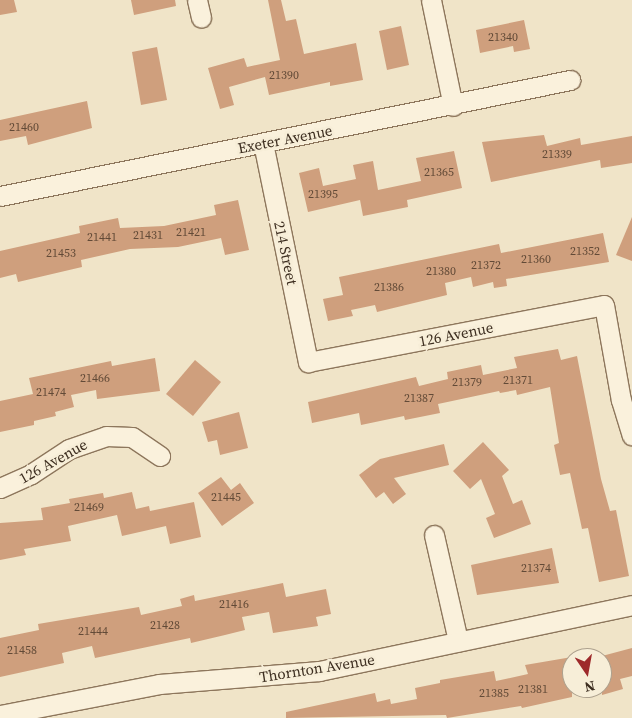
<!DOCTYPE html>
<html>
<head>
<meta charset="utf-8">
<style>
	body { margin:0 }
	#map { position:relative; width:632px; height:718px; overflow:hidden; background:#f0e4c8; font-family:"Source Serif 4",serif }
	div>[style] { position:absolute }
	.building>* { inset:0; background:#cf9f7d }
	.roads { filter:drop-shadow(1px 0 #8d765c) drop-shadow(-1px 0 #8d765c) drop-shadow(0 1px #8d765c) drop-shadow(0 -1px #8d765c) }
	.street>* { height:19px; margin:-9.5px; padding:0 9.5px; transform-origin:9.5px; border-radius:9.5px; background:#faf1dc }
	span { translate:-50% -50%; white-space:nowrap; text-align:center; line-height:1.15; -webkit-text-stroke:5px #f7eed8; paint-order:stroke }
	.number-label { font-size:12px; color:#624a37 }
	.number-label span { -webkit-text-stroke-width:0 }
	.street-label { font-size:15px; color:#3d2e20 }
	.north { position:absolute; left:562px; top:648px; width:50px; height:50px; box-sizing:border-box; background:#f7eed8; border:1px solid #ada18e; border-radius:50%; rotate:168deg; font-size:14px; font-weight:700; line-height:20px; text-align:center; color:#3d2e20 }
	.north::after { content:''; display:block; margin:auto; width:18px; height:22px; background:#9e2a2b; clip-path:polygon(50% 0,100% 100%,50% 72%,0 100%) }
</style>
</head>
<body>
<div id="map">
	<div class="building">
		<i style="clip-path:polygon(0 0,14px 0,17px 12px,0 15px)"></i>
		<i style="clip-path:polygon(131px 0,175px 0,176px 6px,134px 15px)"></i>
		<i style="clip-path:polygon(268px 0,281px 0,286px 21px,296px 19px,304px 54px,356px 43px,363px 80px,330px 86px,330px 82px,269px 95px,265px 77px,229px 87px,234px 105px,220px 109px,208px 68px,244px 58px,247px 67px,280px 60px)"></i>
		<i style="clip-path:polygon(524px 20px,530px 49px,514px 52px,513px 46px,480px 53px,476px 30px)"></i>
		<i style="clip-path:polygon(401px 26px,409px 65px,387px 70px,379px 31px)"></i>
		<i style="clip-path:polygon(157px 47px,167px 100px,141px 105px,132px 52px)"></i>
		<i style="clip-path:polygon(87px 101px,92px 128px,28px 145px,26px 136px,0 141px,0 120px)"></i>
		<i style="clip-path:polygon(544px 135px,547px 146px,580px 138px,581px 145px,632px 136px,632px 163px,601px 168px,600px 160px,491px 182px,482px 142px)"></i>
		<i style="clip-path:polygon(454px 151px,462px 188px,407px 200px,408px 207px,363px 216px,360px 200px,308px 212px,299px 173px,319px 168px,323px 186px,356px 179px,353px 165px,373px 161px,378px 190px,421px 181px,416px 158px)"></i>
		<i style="clip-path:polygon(238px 200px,249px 250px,225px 255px,221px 238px,178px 247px,130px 249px,81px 260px,82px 267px,18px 282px,16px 274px,0 278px,0 251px,80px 233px,79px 226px,118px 218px,120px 228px,164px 226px,216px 215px,214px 205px)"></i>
		<i style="clip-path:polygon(632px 217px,632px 261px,616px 255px)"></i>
		<i style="clip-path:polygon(603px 233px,609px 262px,506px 279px,507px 286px,494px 288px,493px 282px,473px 287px,471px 277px,445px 283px,447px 295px,377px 312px,375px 305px,351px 310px,353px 316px,328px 321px,323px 299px,343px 295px,339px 277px,499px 244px,501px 253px)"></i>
		<i style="clip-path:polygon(558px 349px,561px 360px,577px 356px,601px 479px,610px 511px,616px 510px,629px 576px,599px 582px,588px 528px,582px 529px,570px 473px,560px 475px,554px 445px,559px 443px,550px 387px,517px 395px,516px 390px,500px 393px,499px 391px,438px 404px,440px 413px,405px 420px,404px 416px,361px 425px,359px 413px,312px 423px,308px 402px,416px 377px,419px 386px,448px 379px,447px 372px,481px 365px,483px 375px,517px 368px,514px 357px)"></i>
		<i style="clip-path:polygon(155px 358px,160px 391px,97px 399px,96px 390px,71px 395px,74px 407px,55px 412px,56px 416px,34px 421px,34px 425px,0 432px,0 401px,33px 394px,29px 378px,111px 361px,112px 366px)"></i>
		<i style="clip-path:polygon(195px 360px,221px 382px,193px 416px,166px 394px)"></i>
		<i style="clip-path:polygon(239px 412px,248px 448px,220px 455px,217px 440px,208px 442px,202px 422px)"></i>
		<i style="clip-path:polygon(483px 442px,509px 470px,502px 476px,513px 504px,522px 500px,531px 524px,494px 538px,486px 518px,495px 514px,481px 479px,470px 489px,453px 471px)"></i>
		<i style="clip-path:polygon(444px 444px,449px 465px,394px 478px,406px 494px,393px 504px,384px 492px,376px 498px,359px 475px,380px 459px)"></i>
		<i style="clip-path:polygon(221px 477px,231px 490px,240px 483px,254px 503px,222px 526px,198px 493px)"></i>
		<i style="clip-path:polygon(132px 492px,136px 509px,149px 506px,150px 511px,194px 502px,201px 537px,170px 544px,166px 526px,122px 536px,117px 515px,68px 526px,71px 541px,24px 549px,26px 555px,0 560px,0 523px,43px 520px,41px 508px,70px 503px,69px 499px,103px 493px,104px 498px)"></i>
		<i style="clip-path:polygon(552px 548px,559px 583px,477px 595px,471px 565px)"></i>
		<i style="clip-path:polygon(283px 583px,286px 597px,326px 589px,331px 614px,316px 617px,318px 626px,273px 633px,269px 612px,242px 617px,245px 630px,225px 635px,191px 643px,190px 638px,95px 658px,92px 646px,62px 653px,64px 663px,0 677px,0 638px,39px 630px,38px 624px,139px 607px,141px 615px,182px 606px,180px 599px,194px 595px,195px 601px)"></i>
		<i style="clip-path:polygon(632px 648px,632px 676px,620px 679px,623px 689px,602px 695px,602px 656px)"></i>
		<i style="clip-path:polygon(572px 657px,572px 697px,522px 708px,521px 706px,447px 718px,446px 715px,286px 718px,286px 712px,375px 693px,377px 702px,390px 699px,391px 704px,417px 699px,415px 688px,440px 683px,440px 680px,494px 671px,496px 681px,528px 674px,525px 665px)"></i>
	</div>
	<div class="roads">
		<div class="street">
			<i style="left:197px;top:0;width:18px;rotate:77deg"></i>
			<i style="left:431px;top:0;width:108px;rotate:78.3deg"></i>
			<i style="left:263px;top:143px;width:224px;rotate:78.4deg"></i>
			<i style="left:308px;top:362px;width:301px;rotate:-10.9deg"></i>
			<i style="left:604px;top:305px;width:97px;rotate:79.9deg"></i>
			<i style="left:621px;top:400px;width:37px;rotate:73deg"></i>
			<i style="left:0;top:196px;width:582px;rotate:-11.5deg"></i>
			<i style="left:0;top:488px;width:34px;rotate:-24deg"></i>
			<i style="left:31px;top:474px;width:45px;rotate:-33.3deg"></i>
			<i style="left:69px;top:449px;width:39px;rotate:-19deg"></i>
			<i style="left:106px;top:436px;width:26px;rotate:2deg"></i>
			<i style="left:132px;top:437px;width:34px;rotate:34deg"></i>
			<i style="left:434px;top:535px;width:109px;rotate:77.2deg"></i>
			<i style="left:0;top:715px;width:162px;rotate:-11deg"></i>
			<i style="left:159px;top:684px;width:161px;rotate:-4.6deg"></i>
			<i style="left:319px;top:671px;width:320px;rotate:-11.9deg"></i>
		</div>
	</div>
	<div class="number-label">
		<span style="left:503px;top:38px">21340</span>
		<span style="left:284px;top:76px">21390</span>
		<span style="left:24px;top:128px">21460</span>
		<span style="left:557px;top:155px">21339</span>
		<span style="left:439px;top:173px">21365</span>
		<span style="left:323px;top:195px">21395</span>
		<span style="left:191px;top:233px">21421</span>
		<span style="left:148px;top:236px">21431</span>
		<span style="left:102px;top:238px">21441</span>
		<span style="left:585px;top:252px">21352</span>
		<span style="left:61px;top:254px">21453</span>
		<span style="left:536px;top:260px">21360</span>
		<span style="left:486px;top:266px">21372</span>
		<span style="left:441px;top:272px">21380</span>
		<span style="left:389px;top:288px">21386</span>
		<span style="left:95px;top:379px">21466</span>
		<span style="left:518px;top:381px">21371</span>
		<span style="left:467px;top:383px">21379</span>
		<span style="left:51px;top:393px">21474</span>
		<span style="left:419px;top:399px">21387</span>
		<span style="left:226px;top:498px">21445</span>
		<span style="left:89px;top:508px">21469</span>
		<span style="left:536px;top:569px">21374</span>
		<span style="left:234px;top:605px">21416</span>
		<span style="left:165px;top:626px">21428</span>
		<span style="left:93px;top:632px">21444</span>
		<span style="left:22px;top:651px">21458</span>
		<span style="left:533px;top:690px">21381</span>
		<span style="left:494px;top:694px">21385</span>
	</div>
	<div class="street-label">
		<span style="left:285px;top:139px;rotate:-11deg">Exeter Avenue</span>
		<span style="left:286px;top:253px;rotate:78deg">214 Street</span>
		<span style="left:456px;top:334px;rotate:-11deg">126 Avenue</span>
		<span style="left:53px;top:461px;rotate:-29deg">126 Avenue</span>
		<span style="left:317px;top:668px;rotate:-9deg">Thornton Avenue</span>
	</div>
	<div class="north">N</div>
</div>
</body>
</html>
